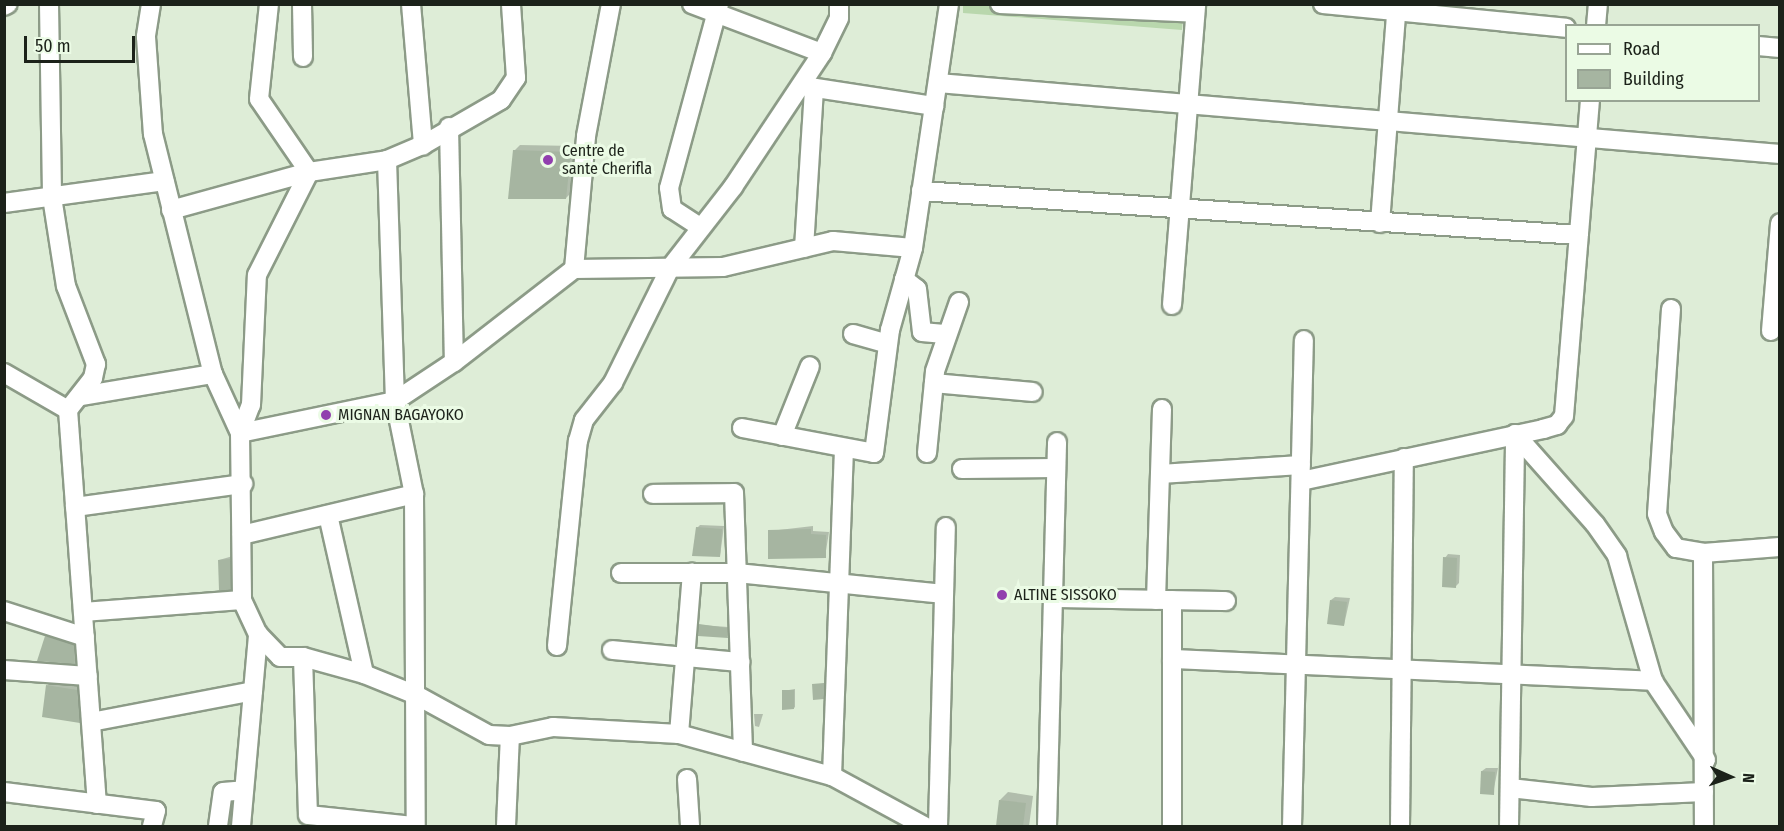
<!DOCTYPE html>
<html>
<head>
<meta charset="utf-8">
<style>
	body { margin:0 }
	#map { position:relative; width:1784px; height:831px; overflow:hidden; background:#deedd7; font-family:"Fira Sans Condensed",sans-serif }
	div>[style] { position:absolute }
	.green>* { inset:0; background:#b9d7ad }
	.shadow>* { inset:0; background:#0003 }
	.building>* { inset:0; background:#a6b5a1 }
	.roads { filter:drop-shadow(2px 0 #8c9b87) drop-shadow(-2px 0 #8c9b87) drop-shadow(0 2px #8c9b87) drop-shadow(0 -2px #8c9b87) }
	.minor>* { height:18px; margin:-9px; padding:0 9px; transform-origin:9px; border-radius:9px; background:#fff }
	.dots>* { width:16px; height:16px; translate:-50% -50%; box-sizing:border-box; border:3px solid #ebfbe5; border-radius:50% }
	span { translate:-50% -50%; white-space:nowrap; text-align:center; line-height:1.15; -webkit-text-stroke:6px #ebfbe5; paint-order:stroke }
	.poi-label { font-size:16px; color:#1c221a }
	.left { translate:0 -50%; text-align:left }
	.frame { position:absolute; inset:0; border:6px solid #1c221a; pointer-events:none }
	.legend { position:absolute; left:1565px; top:24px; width:195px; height:78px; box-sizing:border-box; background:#ebfbe5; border:2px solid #98a494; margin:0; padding:8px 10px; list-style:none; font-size:18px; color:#1c221a }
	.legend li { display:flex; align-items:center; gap:12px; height:30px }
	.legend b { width:30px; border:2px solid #98a494 }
	.north { position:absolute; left:1700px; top:747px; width:60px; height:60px; -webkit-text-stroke:4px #ebfbe5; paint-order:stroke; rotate:93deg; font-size:16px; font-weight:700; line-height:24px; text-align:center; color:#1c221a }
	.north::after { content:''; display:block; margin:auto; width:21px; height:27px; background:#1c221a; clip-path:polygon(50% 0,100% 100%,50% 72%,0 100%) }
	.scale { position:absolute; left:24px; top:36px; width:111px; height:27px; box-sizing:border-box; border:3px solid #1c221a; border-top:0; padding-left:8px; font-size:18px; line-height:21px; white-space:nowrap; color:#1c221a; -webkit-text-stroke:4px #ebfbe5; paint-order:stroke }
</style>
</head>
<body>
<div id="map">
	<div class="green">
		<i style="clip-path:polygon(963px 4px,1184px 5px,1182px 30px,963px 13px)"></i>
	</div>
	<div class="shadow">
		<i style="clip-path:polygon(520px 145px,576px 146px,572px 192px,566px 198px,514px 151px)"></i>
		<i style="clip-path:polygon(700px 525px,724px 526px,720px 556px,697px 528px)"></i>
		<i style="clip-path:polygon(813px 526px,813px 531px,829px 532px,825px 557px,770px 531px)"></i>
		<i style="clip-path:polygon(1448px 554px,1460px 555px,1459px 583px,1455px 587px,1445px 558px)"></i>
		<i style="clip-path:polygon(233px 556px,234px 584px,230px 588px,219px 560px)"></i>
		<i style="clip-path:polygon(1335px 597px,1350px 598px,1344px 625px,1331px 600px)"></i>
		<i style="clip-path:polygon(701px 625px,728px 627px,729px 635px,727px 636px)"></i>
		<i style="clip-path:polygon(52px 631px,79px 640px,81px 657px,75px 662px,46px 637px)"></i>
		<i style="clip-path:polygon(53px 680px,83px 685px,85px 715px,79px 721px,47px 686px)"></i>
		<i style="clip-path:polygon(795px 689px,795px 707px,794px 708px,783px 691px)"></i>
		<i style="clip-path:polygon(754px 714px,763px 714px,759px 727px,755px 726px)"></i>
		<i style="clip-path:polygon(1486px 768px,1498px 768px,1493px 793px,1482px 771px)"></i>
		<i style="clip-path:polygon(1008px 792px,1033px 796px,1029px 826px,997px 826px,1000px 800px)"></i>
	</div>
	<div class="building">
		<i style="clip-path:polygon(513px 150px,571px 152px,566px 199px,508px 199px)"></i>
		<i style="clip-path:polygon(696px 527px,722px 529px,720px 557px,692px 556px)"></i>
		<i style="clip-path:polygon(811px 529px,811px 534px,826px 535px,826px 558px,768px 559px,768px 530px)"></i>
		<i style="clip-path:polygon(1443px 557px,1457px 558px,1456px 588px,1442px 587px)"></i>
		<i style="clip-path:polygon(230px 559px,231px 590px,219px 590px,218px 560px)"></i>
		<i style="clip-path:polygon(1330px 600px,1347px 602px,1344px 626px,1327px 624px)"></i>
		<i style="clip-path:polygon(699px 624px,727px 628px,728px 638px,698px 636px)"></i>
		<i style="clip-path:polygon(45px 636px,74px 645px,75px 664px,37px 661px)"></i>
		<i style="clip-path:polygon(824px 683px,824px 699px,813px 700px,812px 684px)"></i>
		<i style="clip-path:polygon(46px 685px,77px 690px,80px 723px,42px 717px)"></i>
		<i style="clip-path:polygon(782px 690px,794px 690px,794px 709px,782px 710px)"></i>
		<i style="clip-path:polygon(1481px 771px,1495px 772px,1494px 795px,1480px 794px)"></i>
		<i style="clip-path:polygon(999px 800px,1026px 803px,1023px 826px,996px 826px)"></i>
	</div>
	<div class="roads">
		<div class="minor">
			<i style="left:49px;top:4px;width:193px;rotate:89.1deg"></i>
			<i style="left:52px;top:197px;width:90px;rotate:81.1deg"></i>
			<i style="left:66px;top:286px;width:84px;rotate:69deg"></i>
			<i style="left:96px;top:364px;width:14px;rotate:102deg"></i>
			<i style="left:93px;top:378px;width:41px;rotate:128deg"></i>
			<i style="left:68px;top:410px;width:395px;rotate:85.8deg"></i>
			<i style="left:151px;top:4px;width:33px;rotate:99deg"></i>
			<i style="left:146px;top:37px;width:97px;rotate:85.9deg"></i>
			<i style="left:153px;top:134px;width:247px;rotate:76deg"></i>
			<i style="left:213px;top:374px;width:65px;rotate:65.4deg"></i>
			<i style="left:240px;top:433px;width:167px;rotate:89.3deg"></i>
			<i style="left:242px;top:600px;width:38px;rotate:65deg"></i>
			<i style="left:258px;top:634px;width:32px;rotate:46deg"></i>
			<i style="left:280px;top:657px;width:23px"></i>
			<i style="left:303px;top:657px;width:63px;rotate:15.6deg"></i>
			<i style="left:364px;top:674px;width:56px;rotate:22deg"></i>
			<i style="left:416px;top:695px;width:83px;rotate:28.7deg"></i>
			<i style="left:489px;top:735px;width:21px;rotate:3deg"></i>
			<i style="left:510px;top:736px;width:44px;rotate:-11.8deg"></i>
			<i style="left:553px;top:727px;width:126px;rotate:3.2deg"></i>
			<i style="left:679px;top:734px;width:159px;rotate:15.4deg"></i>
			<i style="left:832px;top:776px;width:105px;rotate:28.5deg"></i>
			<i style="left:302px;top:4px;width:53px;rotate:88.9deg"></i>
			<i style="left:411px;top:4px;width:142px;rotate:85.1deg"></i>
			<i style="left:692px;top:4px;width:139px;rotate:20.7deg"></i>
			<i style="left:822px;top:53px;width:39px;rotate:-64deg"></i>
			<i style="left:839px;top:18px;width:14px;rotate:-90deg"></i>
			<i style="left:1000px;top:4px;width:195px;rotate:2.6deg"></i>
			<i style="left:1323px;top:4px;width:244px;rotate:5.6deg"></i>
			<i style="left:4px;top:6px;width:4px;rotate:-27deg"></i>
			<i style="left:1596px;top:26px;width:22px;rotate:-85deg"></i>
			<i style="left:1758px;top:46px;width:22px;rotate:5deg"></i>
			<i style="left:938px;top:83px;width:845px;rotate:4.82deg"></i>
			<i style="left:803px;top:86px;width:133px;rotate:8.7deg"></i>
			<i style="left:449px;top:127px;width:235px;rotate:88.8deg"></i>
			<i style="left:387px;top:160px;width:241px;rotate:88.1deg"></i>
			<i style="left:395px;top:401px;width:95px;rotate:78.5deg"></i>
			<i style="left:414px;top:494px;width:332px;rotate:89.7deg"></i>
			<i style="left:921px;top:191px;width:659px;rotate:3.83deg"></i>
			<i style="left:4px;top:203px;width:162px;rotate:-7.8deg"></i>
			<i style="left:171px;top:210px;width:143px;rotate:-15.4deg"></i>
			<i style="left:309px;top:172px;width:79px;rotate:-8.7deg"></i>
			<i style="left:387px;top:160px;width:39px;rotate:-23deg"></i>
			<i style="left:423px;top:145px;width:90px;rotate:-30deg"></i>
			<i style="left:501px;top:100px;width:27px;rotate:-56deg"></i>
			<i style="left:516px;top:78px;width:74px;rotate:-93.9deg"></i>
			<i style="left:1380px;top:223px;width:220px;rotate:-85.6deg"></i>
			<i style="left:700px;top:227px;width:33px;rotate:-147deg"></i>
			<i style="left:672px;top:209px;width:21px;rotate:-98deg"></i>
			<i style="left:669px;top:188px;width:191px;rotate:-74.8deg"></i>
			<i style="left:804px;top:248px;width:160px;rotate:-86.4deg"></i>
			<i style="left:574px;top:269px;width:134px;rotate:-84.8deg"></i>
			<i style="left:586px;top:136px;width:134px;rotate:-79.3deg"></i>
			<i style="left:904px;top:279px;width:16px;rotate:38deg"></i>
			<i style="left:917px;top:289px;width:43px;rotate:83.4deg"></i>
			<i style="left:922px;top:332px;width:25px;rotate:5deg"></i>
			<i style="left:1172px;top:305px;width:302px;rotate:-85.4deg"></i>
			<i style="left:1671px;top:309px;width:205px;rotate:93.9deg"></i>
			<i style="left:1657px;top:514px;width:19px;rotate:69deg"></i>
			<i style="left:1664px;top:532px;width:20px;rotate:53deg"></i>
			<i style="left:1676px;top:548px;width:27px;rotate:10deg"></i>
			<i style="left:1703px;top:553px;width:77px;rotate:-4.5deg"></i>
			<i style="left:1771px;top:331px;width:108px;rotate:-85.2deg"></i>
			<i style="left:853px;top:334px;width:36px;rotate:16deg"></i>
			<i style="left:4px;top:373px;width:74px;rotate:30deg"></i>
			<i style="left:934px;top:383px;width:99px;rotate:5.2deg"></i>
			<i style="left:81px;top:396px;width:134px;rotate:-9.5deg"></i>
			<i style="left:742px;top:428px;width:134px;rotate:10.7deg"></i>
			<i style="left:874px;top:453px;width:124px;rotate:-82.6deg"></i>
			<i style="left:890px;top:330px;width:85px;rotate:-74.3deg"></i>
			<i style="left:913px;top:248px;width:247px;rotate:-81.6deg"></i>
			<i style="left:240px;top:433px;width:158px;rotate:-11.7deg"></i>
			<i style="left:395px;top:401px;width:71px;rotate:-33.5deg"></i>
			<i style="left:454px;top:362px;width:152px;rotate:-37.8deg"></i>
			<i style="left:574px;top:269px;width:149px;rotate:-0.8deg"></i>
			<i style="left:723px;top:267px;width:113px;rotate:-13.3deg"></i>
			<i style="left:833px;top:241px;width:80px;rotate:5deg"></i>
			<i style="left:240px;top:433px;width:30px;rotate:-69deg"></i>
			<i style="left:251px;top:405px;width:130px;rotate:-87.4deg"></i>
			<i style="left:257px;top:275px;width:115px;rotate:-63.2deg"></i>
			<i style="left:309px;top:172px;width:88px;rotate:-124.4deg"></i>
			<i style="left:259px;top:99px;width:96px;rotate:-84deg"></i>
			<i style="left:1515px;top:434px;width:120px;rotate:48.4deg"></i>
			<i style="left:1595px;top:524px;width:39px;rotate:55deg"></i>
			<i style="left:1617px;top:556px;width:130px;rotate:73.9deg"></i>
			<i style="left:1653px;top:681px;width:95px;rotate:56.1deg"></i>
			<i style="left:782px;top:436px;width:75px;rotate:-68.2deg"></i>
			<i style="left:927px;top:453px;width:82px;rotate:-84.4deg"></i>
			<i style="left:935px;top:371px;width:73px;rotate:-70.8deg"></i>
			<i style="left:962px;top:469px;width:94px;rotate:-0.6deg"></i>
			<i style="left:1160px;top:474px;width:141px;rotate:-3.7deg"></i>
			<i style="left:1301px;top:481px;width:248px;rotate:-12.1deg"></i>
			<i style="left:1543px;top:429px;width:15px;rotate:-16deg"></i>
			<i style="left:1557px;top:425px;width:11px;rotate:-52deg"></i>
			<i style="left:1564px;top:416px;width:317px;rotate:-85.3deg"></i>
			<i style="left:653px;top:494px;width:81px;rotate:-0.7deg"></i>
			<i style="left:734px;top:493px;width:259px;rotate:88deg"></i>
			<i style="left:75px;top:507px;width:170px;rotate:-7.8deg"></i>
			<i style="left:328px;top:515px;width:163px;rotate:77.2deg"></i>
			<i style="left:242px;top:535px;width:177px;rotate:-13.4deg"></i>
			<i style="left:1703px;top:553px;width:273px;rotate:89.8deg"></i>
			<i style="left:621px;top:573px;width:116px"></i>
			<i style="left:737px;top:573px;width:208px;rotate:5.8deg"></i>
			<i style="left:1053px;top:598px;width:173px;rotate:1deg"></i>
			<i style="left:1156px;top:600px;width:191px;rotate:-88.2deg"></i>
			<i style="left:1172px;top:600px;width:226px;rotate:90deg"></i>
			<i style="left:4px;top:611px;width:85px;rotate:17.8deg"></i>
			<i style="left:83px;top:612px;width:159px;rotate:-4.3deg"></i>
			<i style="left:557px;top:646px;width:206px;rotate:-84.2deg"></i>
			<i style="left:578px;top:441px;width:22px;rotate:-74deg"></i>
			<i style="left:584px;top:420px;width:47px;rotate:-51.9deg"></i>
			<i style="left:613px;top:383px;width:128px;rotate:-63.6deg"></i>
			<i style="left:670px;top:268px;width:103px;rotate:-52.1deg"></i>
			<i style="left:733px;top:187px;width:161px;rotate:-56.4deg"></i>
			<i style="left:612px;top:650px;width:129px;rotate:5.4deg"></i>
			<i style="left:303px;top:657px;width:158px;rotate:88.2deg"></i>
			<i style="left:308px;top:815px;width:106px;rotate:6deg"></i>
			<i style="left:1172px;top:659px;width:482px;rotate:2.6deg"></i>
			<i style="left:4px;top:670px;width:84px;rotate:4.1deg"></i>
			<i style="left:91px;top:722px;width:165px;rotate:-10.8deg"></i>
			<i style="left:679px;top:734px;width:162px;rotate:-85.4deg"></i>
			<i style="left:832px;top:776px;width:327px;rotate:-87.9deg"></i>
			<i style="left:687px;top:779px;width:47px;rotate:86.3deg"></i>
			<i style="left:1510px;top:788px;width:82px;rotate:6.3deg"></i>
			<i style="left:1592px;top:797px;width:112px;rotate:-2.6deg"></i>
			<i style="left:4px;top:792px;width:153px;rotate:7.1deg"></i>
			<i style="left:156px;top:811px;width:16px;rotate:105deg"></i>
			<i style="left:218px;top:826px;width:34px;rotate:-82deg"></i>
			<i style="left:223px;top:792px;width:21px;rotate:-5deg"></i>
			<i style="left:241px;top:826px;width:193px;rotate:-84.9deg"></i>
			<i style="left:506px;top:826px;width:90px;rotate:-87.5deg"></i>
			<i style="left:938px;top:826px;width:299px;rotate:-88.5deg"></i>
			<i style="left:1047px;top:826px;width:384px;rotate:-88.5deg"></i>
			<i style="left:1292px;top:826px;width:486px;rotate:-88.6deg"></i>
			<i style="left:1400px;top:826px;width:368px;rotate:-89.4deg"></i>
			<i style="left:1509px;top:826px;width:392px;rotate:-89.1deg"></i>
		</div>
	</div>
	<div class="dots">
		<i style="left:548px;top:160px;background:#913fae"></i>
		<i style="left:326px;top:415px;background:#913fae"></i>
		<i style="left:1002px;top:595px;background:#913fae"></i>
	</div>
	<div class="poi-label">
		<span class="left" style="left:562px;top:160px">Centre de<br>sante Cherifla</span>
		<span class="left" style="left:338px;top:415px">MIGNAN BAGAYOKO</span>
		<span class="left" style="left:1014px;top:595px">ALTINE SISSOKO</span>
	</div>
	<div class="frame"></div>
	<ul class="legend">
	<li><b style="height:8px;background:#fff"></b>Road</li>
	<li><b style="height:16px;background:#a6b5a1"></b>Building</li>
	</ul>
	<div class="north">N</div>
	<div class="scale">50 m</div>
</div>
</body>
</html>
